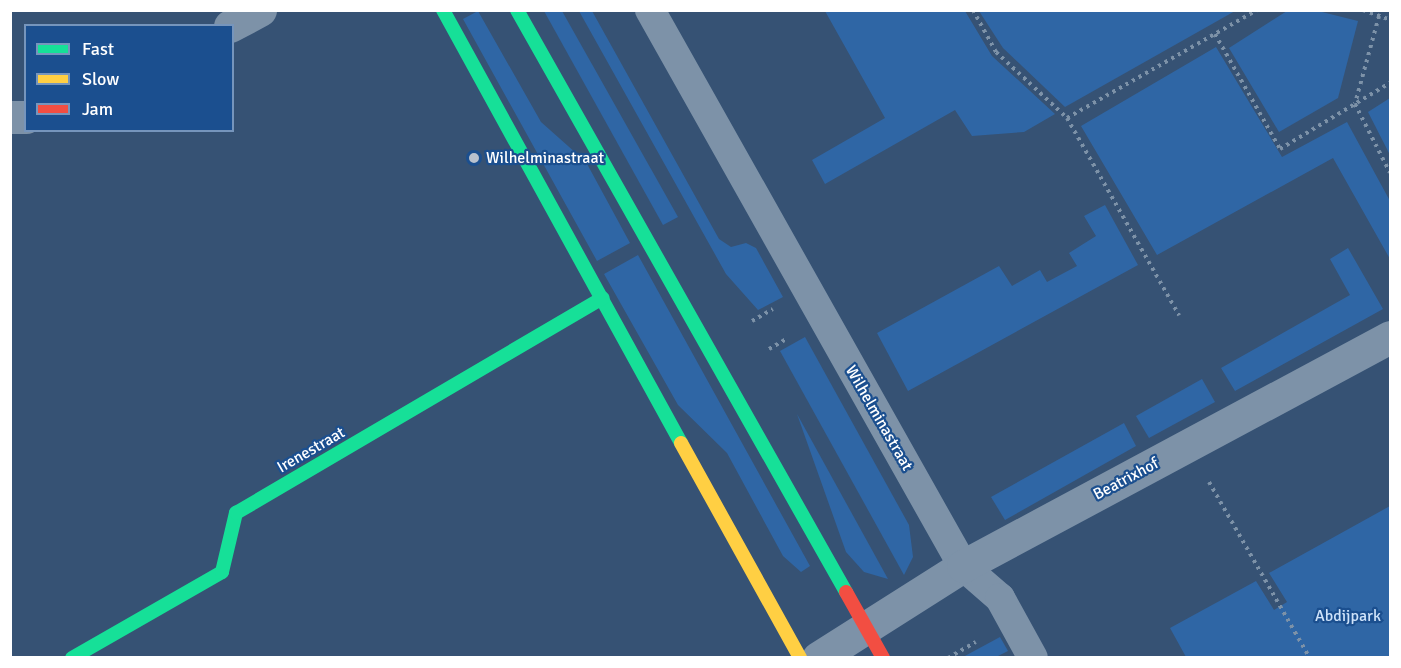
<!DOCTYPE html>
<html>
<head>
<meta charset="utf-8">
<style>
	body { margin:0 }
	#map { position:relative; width:1401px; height:668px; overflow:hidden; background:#365274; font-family:Signika,sans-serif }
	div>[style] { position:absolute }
	.green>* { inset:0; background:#2f66a5 }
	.path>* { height:4px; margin-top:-2px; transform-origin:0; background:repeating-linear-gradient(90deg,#7d92a8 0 3px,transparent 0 7.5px) }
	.lane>* { height:30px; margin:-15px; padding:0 15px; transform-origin:15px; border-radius:15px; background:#7d92a8 }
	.street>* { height:33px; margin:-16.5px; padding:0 16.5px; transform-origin:16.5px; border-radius:16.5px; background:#7d92a8 }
	.fast>* { height:14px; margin:-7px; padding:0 7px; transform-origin:7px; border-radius:7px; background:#16e098 }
	.slow>* { height:14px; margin:-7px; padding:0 7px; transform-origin:7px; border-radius:7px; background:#ffcf43 }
	.jam>* { height:14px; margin:-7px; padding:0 7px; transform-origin:7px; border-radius:7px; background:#f24e42 }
	.dots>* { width:16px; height:16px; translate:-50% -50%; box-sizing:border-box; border:3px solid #1b4f8f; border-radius:50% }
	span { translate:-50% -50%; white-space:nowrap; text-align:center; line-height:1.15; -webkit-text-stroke:4.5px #1b4f8f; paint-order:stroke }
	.poi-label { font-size:16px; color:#fff }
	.left { translate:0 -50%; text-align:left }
	.street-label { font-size:16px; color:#fff }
	.park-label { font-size:16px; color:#cfe3fa }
	.frame { position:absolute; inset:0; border:12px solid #fff; pointer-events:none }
	.legend { position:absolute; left:24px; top:24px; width:210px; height:108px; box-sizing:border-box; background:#1b4f8f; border:2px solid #7695bc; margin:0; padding:8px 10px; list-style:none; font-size:18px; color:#fff }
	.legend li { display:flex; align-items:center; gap:12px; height:30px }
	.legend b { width:30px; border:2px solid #7695bc }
</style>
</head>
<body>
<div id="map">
	<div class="green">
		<i style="clip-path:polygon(478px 11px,541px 122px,586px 162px,630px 243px,597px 261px,463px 19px)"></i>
		<i style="clip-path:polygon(544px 11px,562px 11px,678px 217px,663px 225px)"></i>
		<i style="clip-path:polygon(579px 11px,592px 11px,719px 239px,731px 247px,746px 243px,756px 248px,783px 297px,758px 310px,726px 274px)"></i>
		<i style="clip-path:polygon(825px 11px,965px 11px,992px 56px,1055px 114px,1024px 132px,972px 136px,955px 110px,825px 184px,812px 160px,885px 118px)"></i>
		<i style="clip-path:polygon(979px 11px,1235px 11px,1065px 107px,1003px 48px)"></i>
		<i style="clip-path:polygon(1287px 11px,1318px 11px,1358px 21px,1338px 98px,1279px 132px,1229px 48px)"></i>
		<i style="clip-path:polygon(1216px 47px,1282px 157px,1347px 122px,1390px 201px,1390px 259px,1333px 158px,1157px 255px,1081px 126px)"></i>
		<i style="clip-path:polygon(1390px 98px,1390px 155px,1368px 112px)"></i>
		<i style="clip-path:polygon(1105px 205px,1138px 265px,908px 391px,877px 333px,999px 266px,1012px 286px,1040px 270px,1047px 282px,1077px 266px,1069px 253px,1096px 236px,1084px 216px)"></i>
		<i style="clip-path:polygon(1348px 248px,1383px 309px,1235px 391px,1221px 368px,1350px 295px,1330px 259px)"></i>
		<i style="clip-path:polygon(638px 255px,810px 566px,801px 572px,783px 556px,727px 453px,678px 405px,604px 274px)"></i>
		<i style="clip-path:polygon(805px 337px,909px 525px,913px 557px,904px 575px,780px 351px)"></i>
		<i style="clip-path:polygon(1202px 379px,1215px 402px,1149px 438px,1136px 416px)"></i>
		<i style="clip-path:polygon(797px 414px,888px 579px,864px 572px,846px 552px)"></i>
		<i style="clip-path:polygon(1124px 423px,1136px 446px,1005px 520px,991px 497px)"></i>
		<i style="clip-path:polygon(1390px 506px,1390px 657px,1186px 657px,1170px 628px,1256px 581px,1274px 610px,1287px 602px,1269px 573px)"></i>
		<i style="clip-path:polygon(1000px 637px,1008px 651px,996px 657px,963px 657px)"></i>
	</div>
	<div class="path">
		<i style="left:973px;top:10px;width:48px;rotate:61.3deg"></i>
		<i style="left:996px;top:52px;width:97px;rotate:42.9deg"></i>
		<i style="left:1067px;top:118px;width:227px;rotate:60.4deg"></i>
		<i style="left:1363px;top:10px;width:29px;rotate:20deg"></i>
		<i style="left:1379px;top:16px;width:91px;rotate:105.3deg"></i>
		<i style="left:1355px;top:104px;width:77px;rotate:63.1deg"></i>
		<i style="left:1215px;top:34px;width:132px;rotate:60.5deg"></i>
		<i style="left:1280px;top:149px;width:128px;rotate:-31deg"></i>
		<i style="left:1067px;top:118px;width:219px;rotate:-29.6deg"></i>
		<i style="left:752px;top:321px;width:24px;rotate:-30deg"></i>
		<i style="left:769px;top:349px;width:22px;rotate:-30deg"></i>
		<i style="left:1209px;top:482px;width:203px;rotate:60.2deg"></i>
		<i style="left:948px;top:658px;width:32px;rotate:-30deg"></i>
	</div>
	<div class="lane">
		<i style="left:650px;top:10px;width:638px;rotate:60.62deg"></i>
		<i style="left:963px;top:566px;width:49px;rotate:40.9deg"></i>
		<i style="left:1000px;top:598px;width:68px;rotate:61.2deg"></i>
	</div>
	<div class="street">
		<i style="left:230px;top:26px;width:34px;rotate:-28deg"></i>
		<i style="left:10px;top:117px;width:16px"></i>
		<i style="left:818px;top:658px;width:172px;rotate:-32.4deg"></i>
		<i style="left:963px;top:566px;width:485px;rotate:-28.2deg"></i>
	</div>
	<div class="fast">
		<i style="left:443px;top:10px;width:494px;rotate:61.2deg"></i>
		<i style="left:517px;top:10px;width:669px;rotate:60.52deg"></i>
		<i style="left:72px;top:658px;width:173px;rotate:-29.8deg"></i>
		<i style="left:222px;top:572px;width:61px;rotate:-76.7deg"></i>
		<i style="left:236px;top:513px;width:425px;rotate:-30.4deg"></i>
	</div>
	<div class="slow">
		<i style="left:681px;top:443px;width:246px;rotate:61deg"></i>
	</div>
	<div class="jam">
		<i style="left:846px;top:592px;width:76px;rotate:60.7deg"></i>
	</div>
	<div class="dots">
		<i style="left:474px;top:158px;background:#b9c2ce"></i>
	</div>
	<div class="poi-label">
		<span class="left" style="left:486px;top:158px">Wilhelminastraat</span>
	</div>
	<div class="street-label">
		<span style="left:879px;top:418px;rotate:60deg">Wilhelminastraat</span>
		<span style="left:311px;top:450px;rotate:-30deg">Irenestraat</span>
		<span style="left:1126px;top:479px;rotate:-28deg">Beatrixhof</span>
	</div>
	<div class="park-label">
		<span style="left:1348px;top:616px">Abdijpark</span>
	</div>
	<div class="frame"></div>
	<ul class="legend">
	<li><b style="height:8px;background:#16e098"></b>Fast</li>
	<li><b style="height:8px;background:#ffcf43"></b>Slow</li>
	<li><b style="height:8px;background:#f24e42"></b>Jam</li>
	</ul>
</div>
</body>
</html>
